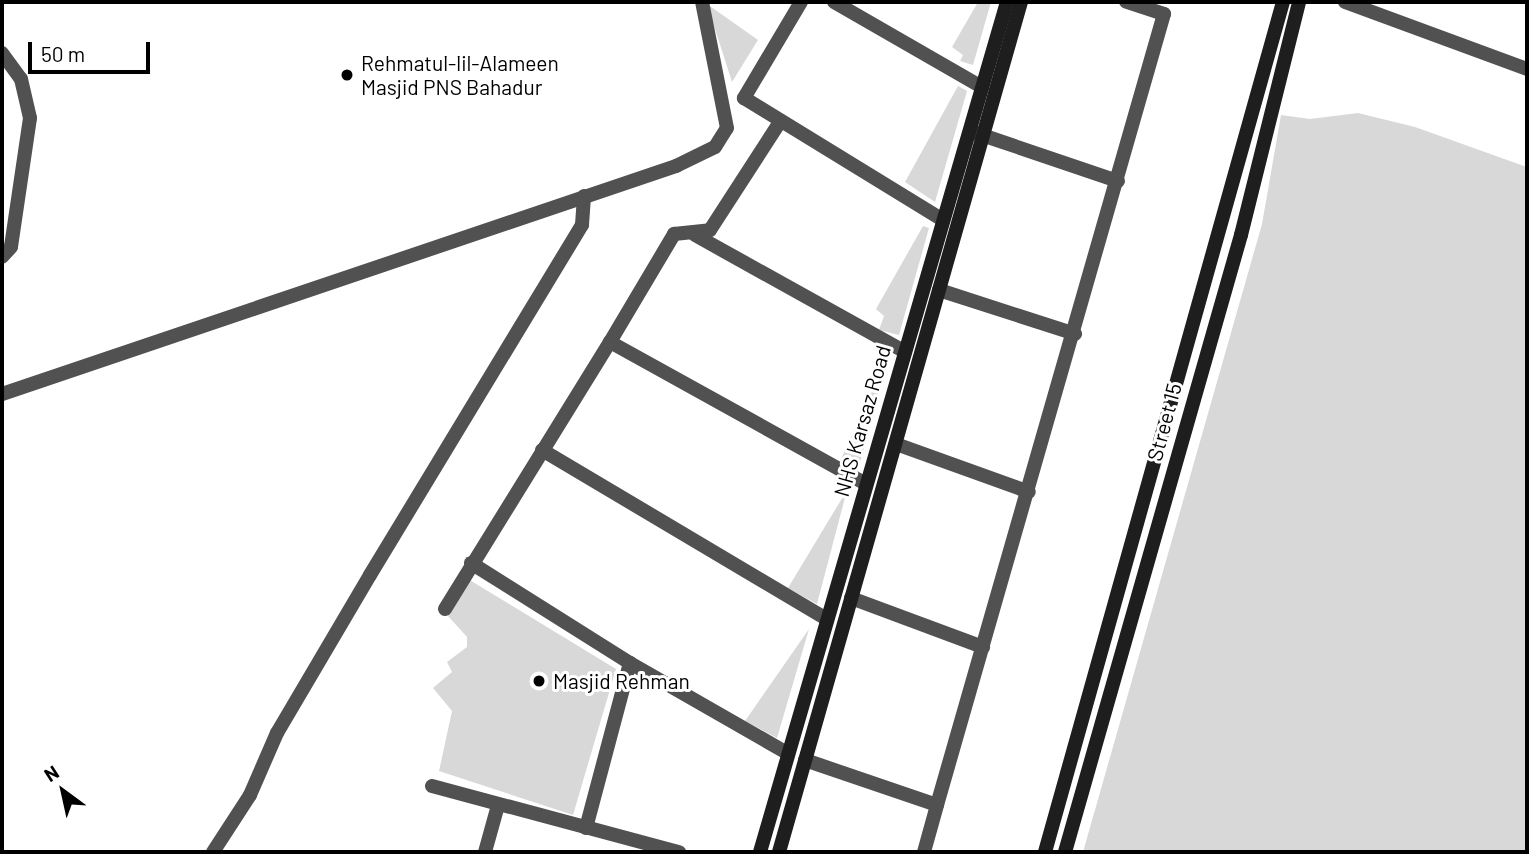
<!DOCTYPE html>
<html>
<head>
<meta charset="utf-8">
<style>
	body { margin:0 }
	#map { position:relative; width:1529px; height:854px; overflow:hidden; background:#fff; font-family:Barlow,sans-serif }
	div>[style] { position:absolute }
	.green>* { inset:0; background:#d8d8d8 }
	.street>* { height:14px; margin:-7px; padding:0 7px; transform-origin:7px; border-radius:7px; background:#515151 }
	.secondary>* { height:14px; margin:-7px; padding:0 7px; transform-origin:7px; border-radius:7px; background:#1e1e1e }
	.dots>* { width:19px; height:19px; translate:-50% -50%; box-sizing:border-box; border:4px solid #fff; border-radius:50% }
	span { translate:-50% -50%; white-space:nowrap; text-align:center; line-height:1.15; -webkit-text-stroke:6px #fff; paint-order:stroke }
	.poi-label { font-size:21px; color:#000 }
	.left { translate:0 -50%; text-align:left }
	.street-label { font-size:21px; color:#000 }
	.frame { position:absolute; inset:0; border:4px solid #000; pointer-events:none }
	.north { position:absolute; left:28px; top:756px; width:70px; height:70px; -webkit-text-stroke:5px #fff; paint-order:stroke; rotate:327deg; font-size:19px; font-weight:700; line-height:28px; text-align:center; color:#000 }
	.north::after { content:''; display:block; margin:auto; width:24px; height:32px; background:#000; clip-path:polygon(50% 0,100% 100%,50% 72%,0 100%) }
	.scale { position:absolute; left:28px; top:42px; width:122px; height:32px; box-sizing:border-box; border:4px solid #000; border-top:0; padding-left:9px; font-size:21px; line-height:24px; white-space:nowrap; color:#000; -webkit-text-stroke:5px #fff; paint-order:stroke }
</style>
</head>
<body>
<div id="map">
	<div class="green">
		<i style="clip-path:polygon(978px 2px,991px 2px,973px 65px,960px 61px,963px 55px,952px 47px)"></i>
		<i style="clip-path:polygon(707px 4px,758px 40px,732px 82px)"></i>
		<i style="clip-path:polygon(958px 86px,967px 91px,935px 202px,905px 182px)"></i>
		<i style="clip-path:polygon(1358px 113px,1415px 127px,1527px 167px,1527px 852px,1083px 852px,1262px 224px,1281px 115px,1310px 119px)"></i>
		<i style="clip-path:polygon(923px 226px,929px 228px,899px 335px,879px 330px,884px 316px,876px 309px)"></i>
		<i style="clip-path:polygon(887px 359px,858px 470px,840px 461px)"></i>
		<i style="clip-path:polygon(847px 490px,817px 604px,788px 588px)"></i>
		<i style="clip-path:polygon(468px 579px,616px 669px,573px 815px,439px 771px,452px 711px,433px 688px,452px 672px,447px 662px,467px 647px,467px 637px,448px 616px)"></i>
		<i style="clip-path:polygon(809px 629px,777px 738px,745px 721px)"></i>
	</div>
	<div class="street">
		<i style="left:801px;top:2px;width:112px;rotate:120.7deg"></i>
		<i style="left:744px;top:98px;width:230px;rotate:31.5deg"></i>
		<i style="left:834px;top:2px;width:171px;rotate:29.9deg"></i>
		<i style="left:1345px;top:2px;width:194px;rotate:20.2deg"></i>
		<i style="left:2px;top:53px;width:32px;rotate:54deg"></i>
		<i style="left:21px;top:79px;width:40px;rotate:77deg"></i>
		<i style="left:30px;top:118px;width:130px;rotate:98.4deg"></i>
		<i style="left:11px;top:247px;width:13px;rotate:132deg"></i>
		<i style="left:973px;top:132px;width:153px;rotate:18.7deg"></i>
		<i style="left:695px;top:235px;width:240px;rotate:29.1deg"></i>
		<i style="left:939px;top:290px;width:143px;rotate:17.9deg"></i>
		<i style="left:610px;top:342px;width:126px;rotate:-59.3deg"></i>
		<i style="left:674px;top:234px;width:36px;rotate:-6deg"></i>
		<i style="left:710px;top:230px;width:129px;rotate:-57.1deg"></i>
		<i style="left:2px;top:394px;width:712px;rotate:-18.69deg"></i>
		<i style="left:676px;top:166px;width:43px;rotate:-26deg"></i>
		<i style="left:715px;top:147px;width:22px;rotate:-58deg"></i>
		<i style="left:727px;top:128px;width:128px;rotate:-101.2deg"></i>
		<i style="left:896px;top:444px;width:141px;rotate:19.8deg"></i>
		<i style="left:542px;top:450px;width:329px;rotate:30.7deg"></i>
		<i style="left:471px;top:563px;width:188px;rotate:32.2deg"></i>
		<i style="left:630px;top:663px;width:181px;rotate:29.8deg"></i>
		<i style="left:851px;top:598px;width:141px;rotate:20.4deg"></i>
		<i style="left:445px;top:609px;width:314px;rotate:-58.3deg"></i>
		<i style="left:610px;top:342px;width:293px;rotate:29deg"></i>
		<i style="left:805px;top:760px;width:139px;rotate:18.8deg"></i>
		<i style="left:937px;top:805px;width:823px;rotate:-73.99deg"></i>
		<i style="left:1164px;top:14px;width:40px;rotate:-162deg"></i>
		<i style="left:432px;top:786px;width:256px;rotate:15deg"></i>
		<i style="left:586px;top:828px;width:171px;rotate:-75.1deg"></i>
		<i style="left:213px;top:852px;width:68px;rotate:-57deg"></i>
		<i style="left:250px;top:795px;width:68px;rotate:-66.5deg"></i>
		<i style="left:277px;top:733px;width:183px;rotate:-59.5deg"></i>
		<i style="left:370px;top:575px;width:409px;rotate:-58.8deg"></i>
		<i style="left:582px;top:225px;width:29px;rotate:-86deg"></i>
		<i style="left:485px;top:852px;width:49px;rotate:-74.5deg"></i>
		<i style="left:924px;top:852px;width:49px;rotate:-74.5deg"></i>
	</div>
	<div class="secondary">
		<i style="left:760px;top:852px;width:885px;rotate:-73.8deg"></i>
		<i style="left:779px;top:852px;width:884px;rotate:-74.11deg"></i>
		<i style="left:1045px;top:852px;width:883px;rotate:-74.36deg"></i>
		<i style="left:1065px;top:852px;width:642px;rotate:-74.08deg"></i>
		<i style="left:1241px;top:235px;width:240px;rotate:-76deg"></i>
	</div>
	<div class="dots">
		<i style="left:347px;top:75px;background:#000"></i>
		<i style="left:539px;top:681px;background:#000"></i>
	</div>
	<div class="poi-label">
		<span class="left" style="left:361px;top:75px">Rehmatul-lil-Alameen<br>Masjid PNS Bahadur</span>
		<span class="left" style="left:553px;top:681px">Masjid Rehman</span>
	</div>
	<div class="street-label">
		<span style="left:862px;top:421px;rotate:-74deg">NHS Karsaz Road</span>
		<span style="left:1164px;top:422px;rotate:-75deg">Street 15</span>
	</div>
	<div class="frame"></div>
	<div class="north">N</div>
	<div class="scale">50 m</div>
</div>
</body>
</html>
